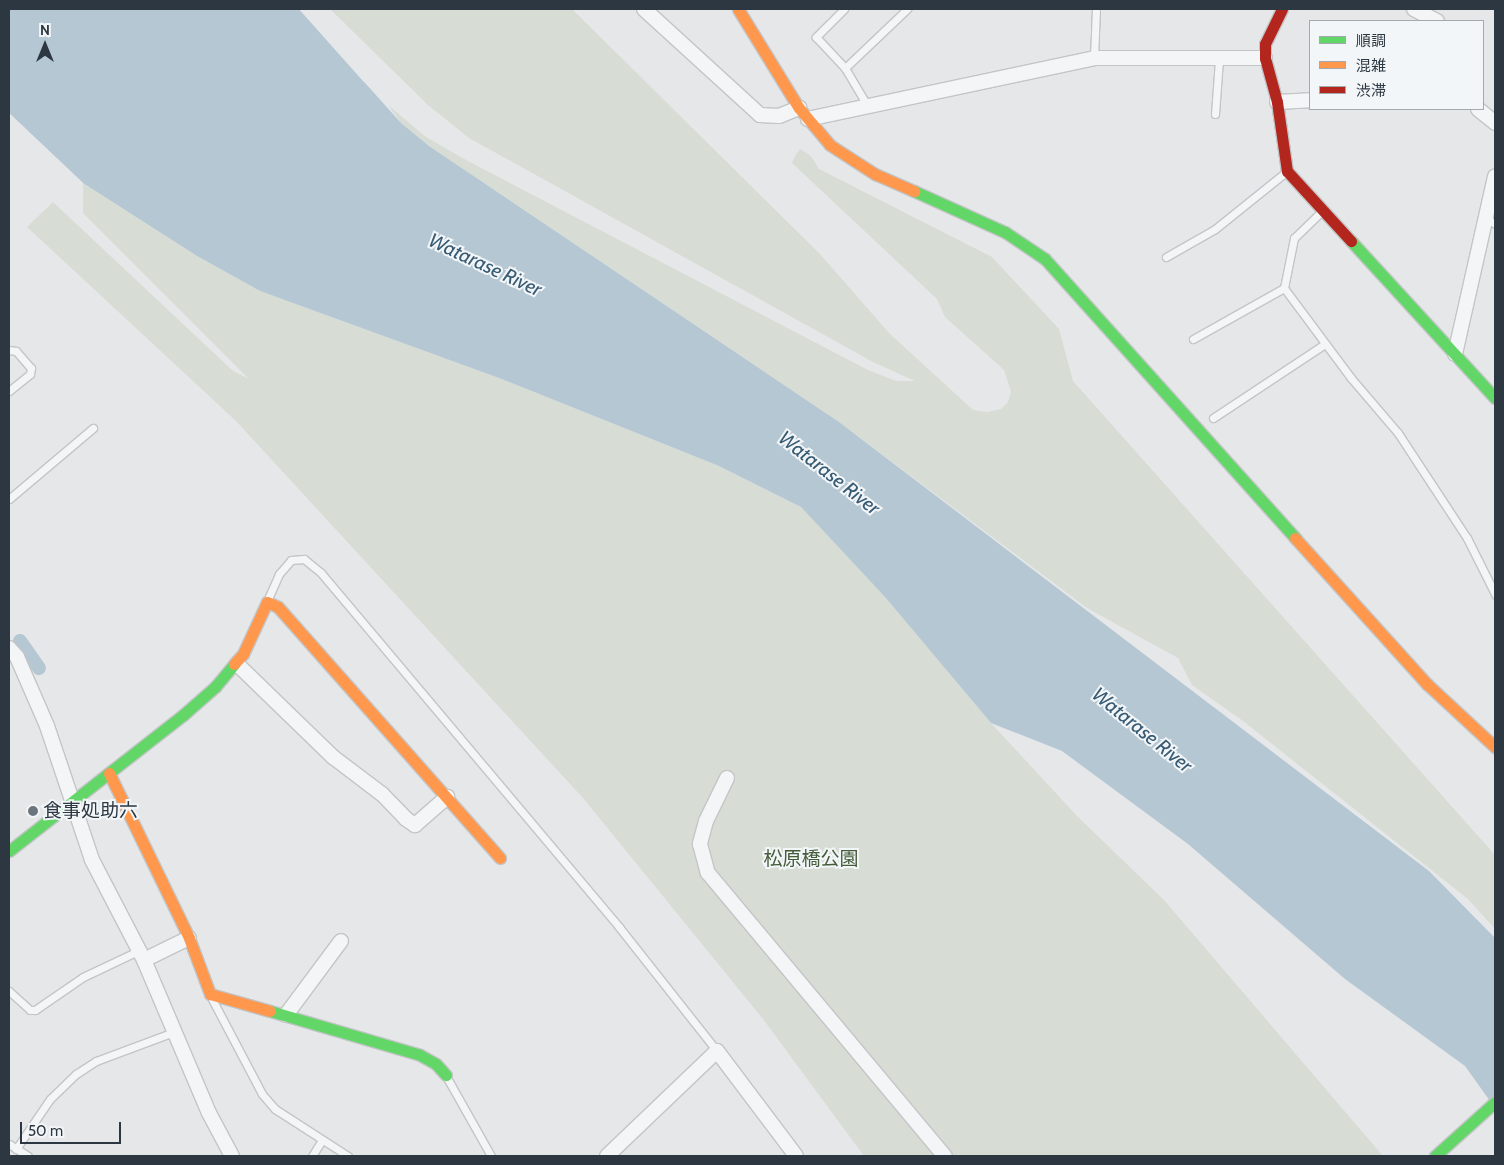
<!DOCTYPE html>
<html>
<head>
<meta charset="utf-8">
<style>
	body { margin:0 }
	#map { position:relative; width:1504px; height:1165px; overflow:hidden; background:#e5e7e9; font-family:Cabin,"Noto Sans JP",sans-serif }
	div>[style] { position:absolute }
	.green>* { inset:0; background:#d7ddd5 }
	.water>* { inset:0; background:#b5c7d3 }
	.pier>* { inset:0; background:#e5e7e9 }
	.canal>* { height:14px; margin:-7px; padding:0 7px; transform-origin:7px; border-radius:7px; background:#b5c7d3 }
	.roads { filter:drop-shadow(1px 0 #c3c5c7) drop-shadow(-1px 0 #c3c5c7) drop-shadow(0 1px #c3c5c7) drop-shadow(0 -1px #c3c5c7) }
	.lane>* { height:7px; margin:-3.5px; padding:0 3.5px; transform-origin:3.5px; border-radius:3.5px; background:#f4f5f6 }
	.street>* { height:14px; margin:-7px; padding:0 7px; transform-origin:7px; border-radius:7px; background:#f4f5f6 }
	.fast>* { height:11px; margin:-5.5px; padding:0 5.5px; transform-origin:5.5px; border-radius:5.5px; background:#63d668 }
	.slow>* { height:11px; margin:-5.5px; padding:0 5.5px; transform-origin:5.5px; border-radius:5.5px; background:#ff974d }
	.jam>* { height:11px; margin:-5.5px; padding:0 5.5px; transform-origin:5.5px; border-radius:5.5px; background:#b3261e }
	.dots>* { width:14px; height:14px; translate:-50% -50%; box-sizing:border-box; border:2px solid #f3f6f8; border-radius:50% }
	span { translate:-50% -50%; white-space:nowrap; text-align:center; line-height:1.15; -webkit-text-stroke:4px #f3f6f8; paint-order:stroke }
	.poi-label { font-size:19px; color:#2c3742 }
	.left { translate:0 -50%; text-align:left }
	.park-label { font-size:19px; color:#455d3a }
	.water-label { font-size:20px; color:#385b74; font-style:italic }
	.frame { position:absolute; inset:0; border:10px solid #2c3742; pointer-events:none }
	.legend { position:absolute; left:1309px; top:20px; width:175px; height:90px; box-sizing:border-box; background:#f3f6f8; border:1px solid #a3aaaf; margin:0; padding:6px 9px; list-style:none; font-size:15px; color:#2c3742 }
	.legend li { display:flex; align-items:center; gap:10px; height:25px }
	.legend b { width:25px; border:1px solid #a3aaaf }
	.north { position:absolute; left:20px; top:20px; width:50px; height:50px; -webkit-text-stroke:4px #f3f6f8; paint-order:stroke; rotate:0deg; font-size:14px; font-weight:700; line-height:20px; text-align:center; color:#2c3742 }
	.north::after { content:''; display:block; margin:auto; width:18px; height:22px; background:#2c3742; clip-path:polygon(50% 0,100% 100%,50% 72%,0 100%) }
	.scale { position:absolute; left:20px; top:1122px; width:101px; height:22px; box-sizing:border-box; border:2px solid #2c3742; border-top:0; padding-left:6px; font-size:15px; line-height:18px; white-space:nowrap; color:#2c3742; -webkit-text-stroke:4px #f3f6f8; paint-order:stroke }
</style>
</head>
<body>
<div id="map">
	<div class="green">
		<i style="clip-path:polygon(330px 9px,572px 9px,820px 254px,889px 333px,973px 410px,987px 412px,1001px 409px,1008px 402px,1011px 392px,1004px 370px,945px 317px,937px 299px,792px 163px,795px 156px,800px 149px,811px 156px,819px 169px,992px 257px,1059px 329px,1073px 381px,1495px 855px,1495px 929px,1468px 899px,1243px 721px,1192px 685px,1178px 658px,1087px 608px,839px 422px,429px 146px,401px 123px,388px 105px,426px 137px,466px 160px,868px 370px,896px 381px,915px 381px,873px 362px,469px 138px,428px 105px)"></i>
		<i style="clip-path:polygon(83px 183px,197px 256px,260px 291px,499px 378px,719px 466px,801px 507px,885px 597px,991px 723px,1077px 816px,1164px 900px,1383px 1156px,864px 1156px,763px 1019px,583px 798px,236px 421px,27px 227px,53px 202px,233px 371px,249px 379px,83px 213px)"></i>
	</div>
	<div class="water">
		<i style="clip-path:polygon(9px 9px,299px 9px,401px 123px,429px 146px,839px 422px,1429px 871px,1495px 938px,1495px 1108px,1465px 1066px,1345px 979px,1188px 844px,1062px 751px,991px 723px,885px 597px,801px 507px,719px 466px,499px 378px,260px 291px,197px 256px,83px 183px,9px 113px)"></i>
	</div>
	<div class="pier">
		<i style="clip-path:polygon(299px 9px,302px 9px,396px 111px,363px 81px)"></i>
		<i style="clip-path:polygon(9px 113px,83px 183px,83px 186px,9px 116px)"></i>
	</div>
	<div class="canal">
		<i style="left:20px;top:641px;width:33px;rotate:55deg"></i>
	</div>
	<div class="roads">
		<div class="lane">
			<i style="left:844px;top:9px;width:40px;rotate:135deg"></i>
			<i style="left:816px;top:37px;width:42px;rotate:46.9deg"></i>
			<i style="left:845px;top:68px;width:43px;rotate:59.3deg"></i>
			<i style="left:1094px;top:58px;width:49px;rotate:-87.7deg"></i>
			<i style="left:845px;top:68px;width:86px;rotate:-43.6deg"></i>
			<i style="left:1215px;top:114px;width:55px;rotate:-85.8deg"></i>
			<i style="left:1321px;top:212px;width:37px;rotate:136deg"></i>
			<i style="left:1294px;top:238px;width:51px;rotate:101.3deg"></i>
			<i style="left:1284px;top:288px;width:112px;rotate:53.3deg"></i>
			<i style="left:1351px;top:378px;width:72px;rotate:49.5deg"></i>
			<i style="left:1398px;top:433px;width:126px;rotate:56.7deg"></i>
			<i style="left:1467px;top:538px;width:63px;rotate:63.4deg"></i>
			<i style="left:1484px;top:217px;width:13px;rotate:32deg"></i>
			<i style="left:1166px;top:257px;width:56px;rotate:-29.7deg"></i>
			<i style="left:1215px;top:229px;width:91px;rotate:-38.8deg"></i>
			<i style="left:1193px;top:339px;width:104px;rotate:-29.3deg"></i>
			<i style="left:9px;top:350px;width:7px;rotate:8deg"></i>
			<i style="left:16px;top:351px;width:23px;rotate:49deg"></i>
			<i style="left:31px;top:368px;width:6px;rotate:99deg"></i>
			<i style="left:30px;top:374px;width:27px;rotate:141deg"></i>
			<i style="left:1213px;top:418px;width:134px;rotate:-33.5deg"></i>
			<i style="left:9px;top:499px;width:110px;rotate:-40.2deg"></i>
			<i style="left:267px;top:601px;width:30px;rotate:-66deg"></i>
			<i style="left:279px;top:574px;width:18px;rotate:-49deg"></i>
			<i style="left:291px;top:560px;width:13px;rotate:-4deg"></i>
			<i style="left:304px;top:559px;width:22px;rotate:39deg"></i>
			<i style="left:321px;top:573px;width:463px;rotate:49.9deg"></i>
			<i style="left:619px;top:927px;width:158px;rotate:51.7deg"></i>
			<i style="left:9px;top:991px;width:28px;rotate:42deg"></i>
			<i style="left:30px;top:1010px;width:5px"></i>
			<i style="left:35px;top:1010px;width:58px;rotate:-34.5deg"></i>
			<i style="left:83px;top:977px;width:61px;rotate:-25.3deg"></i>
			<i style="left:212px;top:999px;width:107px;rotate:62.2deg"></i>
			<i style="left:262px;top:1094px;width:20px;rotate:49deg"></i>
			<i style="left:275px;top:1109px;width:87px;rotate:32.8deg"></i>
			<i style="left:446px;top:1076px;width:92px;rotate:60.6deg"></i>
			<i style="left:9px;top:1144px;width:22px;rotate:32deg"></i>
			<i style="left:16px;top:1149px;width:60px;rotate:-55.8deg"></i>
			<i style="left:50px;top:1099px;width:36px;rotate:-44deg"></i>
			<i style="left:76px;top:1074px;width:24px;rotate:-33deg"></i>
			<i style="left:96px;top:1061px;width:83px;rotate:-20.4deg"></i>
			<i style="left:312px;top:1156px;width:19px;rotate:-58deg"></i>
		</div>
		<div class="street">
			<i style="left:644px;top:9px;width:157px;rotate:42.4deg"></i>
			<i style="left:760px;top:115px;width:19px;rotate:3deg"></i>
			<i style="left:779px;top:116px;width:22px;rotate:-22deg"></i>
			<i style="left:1414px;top:9px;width:26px;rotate:28deg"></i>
			<i style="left:1277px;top:102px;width:33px;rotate:-3deg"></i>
			<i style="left:1478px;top:109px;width:22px;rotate:39deg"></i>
			<i style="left:808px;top:119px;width:292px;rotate:-12deg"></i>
			<i style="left:1094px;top:58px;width:171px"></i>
			<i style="left:1455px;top:354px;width:182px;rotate:-77.3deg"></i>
			<i style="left:9px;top:648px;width:12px;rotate:48deg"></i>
			<i style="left:17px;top:657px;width:75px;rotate:66.5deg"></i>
			<i style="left:47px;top:726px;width:141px;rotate:71.4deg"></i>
			<i style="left:92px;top:860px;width:113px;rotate:62.5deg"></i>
			<i style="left:144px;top:960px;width:166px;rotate:67deg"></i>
			<i style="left:209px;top:1113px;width:49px;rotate:61.9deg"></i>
			<i style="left:237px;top:664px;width:134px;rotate:44.1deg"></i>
			<i style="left:333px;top:757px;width:61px;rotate:37.1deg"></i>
			<i style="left:382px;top:794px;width:35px;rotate:46deg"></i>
			<i style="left:406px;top:819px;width:11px;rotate:34deg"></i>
			<i style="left:415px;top:825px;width:43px;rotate:-41.2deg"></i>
			<i style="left:727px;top:778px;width:48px;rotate:116deg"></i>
			<i style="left:706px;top:821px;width:24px;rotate:105deg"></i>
			<i style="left:700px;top:844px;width:30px;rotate:75deg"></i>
			<i style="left:708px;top:873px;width:369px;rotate:50.1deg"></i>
			<i style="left:144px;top:960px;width:50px;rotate:-26.1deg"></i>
			<i style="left:286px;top:1015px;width:92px;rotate:-53.4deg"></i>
			<i style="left:607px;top:1156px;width:152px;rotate:-43.7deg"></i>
			<i style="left:717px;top:1051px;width:131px;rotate:53deg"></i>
		</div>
		<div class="fast">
			<i style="left:914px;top:191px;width:100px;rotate:24.3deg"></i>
			<i style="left:1005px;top:232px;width:48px;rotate:34deg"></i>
			<i style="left:1045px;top:259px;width:375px;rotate:48.1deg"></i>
			<i style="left:1351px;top:241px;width:213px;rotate:47.5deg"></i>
			<i style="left:9px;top:851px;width:221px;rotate:-38deg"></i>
			<i style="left:183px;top:715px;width:43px;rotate:-41.2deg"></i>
			<i style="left:215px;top:687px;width:30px;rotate:-50deg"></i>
			<i style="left:270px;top:1011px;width:156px;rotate:16.3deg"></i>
			<i style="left:420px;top:1055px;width:18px;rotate:29deg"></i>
			<i style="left:436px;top:1064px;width:15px;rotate:48deg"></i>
			<i style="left:1435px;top:1156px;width:81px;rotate:-42deg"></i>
		</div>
		<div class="slow">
			<i style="left:738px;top:9px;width:116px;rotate:58.4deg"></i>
			<i style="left:799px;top:108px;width:48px;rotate:50deg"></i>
			<i style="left:830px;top:145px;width:54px;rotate:32.8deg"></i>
			<i style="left:875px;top:174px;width:43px;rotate:23.6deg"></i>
			<i style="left:1295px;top:538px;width:197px;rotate:47.9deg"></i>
			<i style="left:1427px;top:684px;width:93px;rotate:42.8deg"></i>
			<i style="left:234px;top:664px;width:13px;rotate:-48deg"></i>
			<i style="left:243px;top:654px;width:57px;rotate:-65.2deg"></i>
			<i style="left:267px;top:602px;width:12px;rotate:24deg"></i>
			<i style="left:278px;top:607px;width:335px;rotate:48.5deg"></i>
			<i style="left:109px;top:773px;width:183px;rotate:64.1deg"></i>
			<i style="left:189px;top:938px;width:60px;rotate:69.4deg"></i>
			<i style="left:210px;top:994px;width:62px;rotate:15.8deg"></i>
		</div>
		<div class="jam">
			<i style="left:1282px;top:9px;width:39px;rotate:116deg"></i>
			<i style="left:1265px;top:44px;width:14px;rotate:90deg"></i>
			<i style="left:1265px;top:58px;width:46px;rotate:74.7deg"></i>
			<i style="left:1277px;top:102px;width:70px;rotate:81.8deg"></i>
			<i style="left:1287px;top:171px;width:95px;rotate:47.6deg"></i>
		</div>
	</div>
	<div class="dots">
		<i style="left:33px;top:811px;background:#6d757c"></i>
	</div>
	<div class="poi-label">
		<span class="left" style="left:43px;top:811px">食事処助六</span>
	</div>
	<div class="park-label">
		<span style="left:811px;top:859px">松原橋公園</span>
	</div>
	<div class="water-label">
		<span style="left:485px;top:265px;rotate:25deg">Watarase River</span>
		<span style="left:829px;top:473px;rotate:38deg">Watarase River</span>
		<span style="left:1142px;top:730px;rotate:39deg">Watarase River</span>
	</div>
	<div class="frame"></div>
	<ul class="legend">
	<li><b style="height:6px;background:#63d668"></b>順調</li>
	<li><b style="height:6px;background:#ff974d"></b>混雑</li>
	<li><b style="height:6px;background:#b3261e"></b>渋滞</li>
	</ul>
	<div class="north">N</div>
	<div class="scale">50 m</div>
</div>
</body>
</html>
